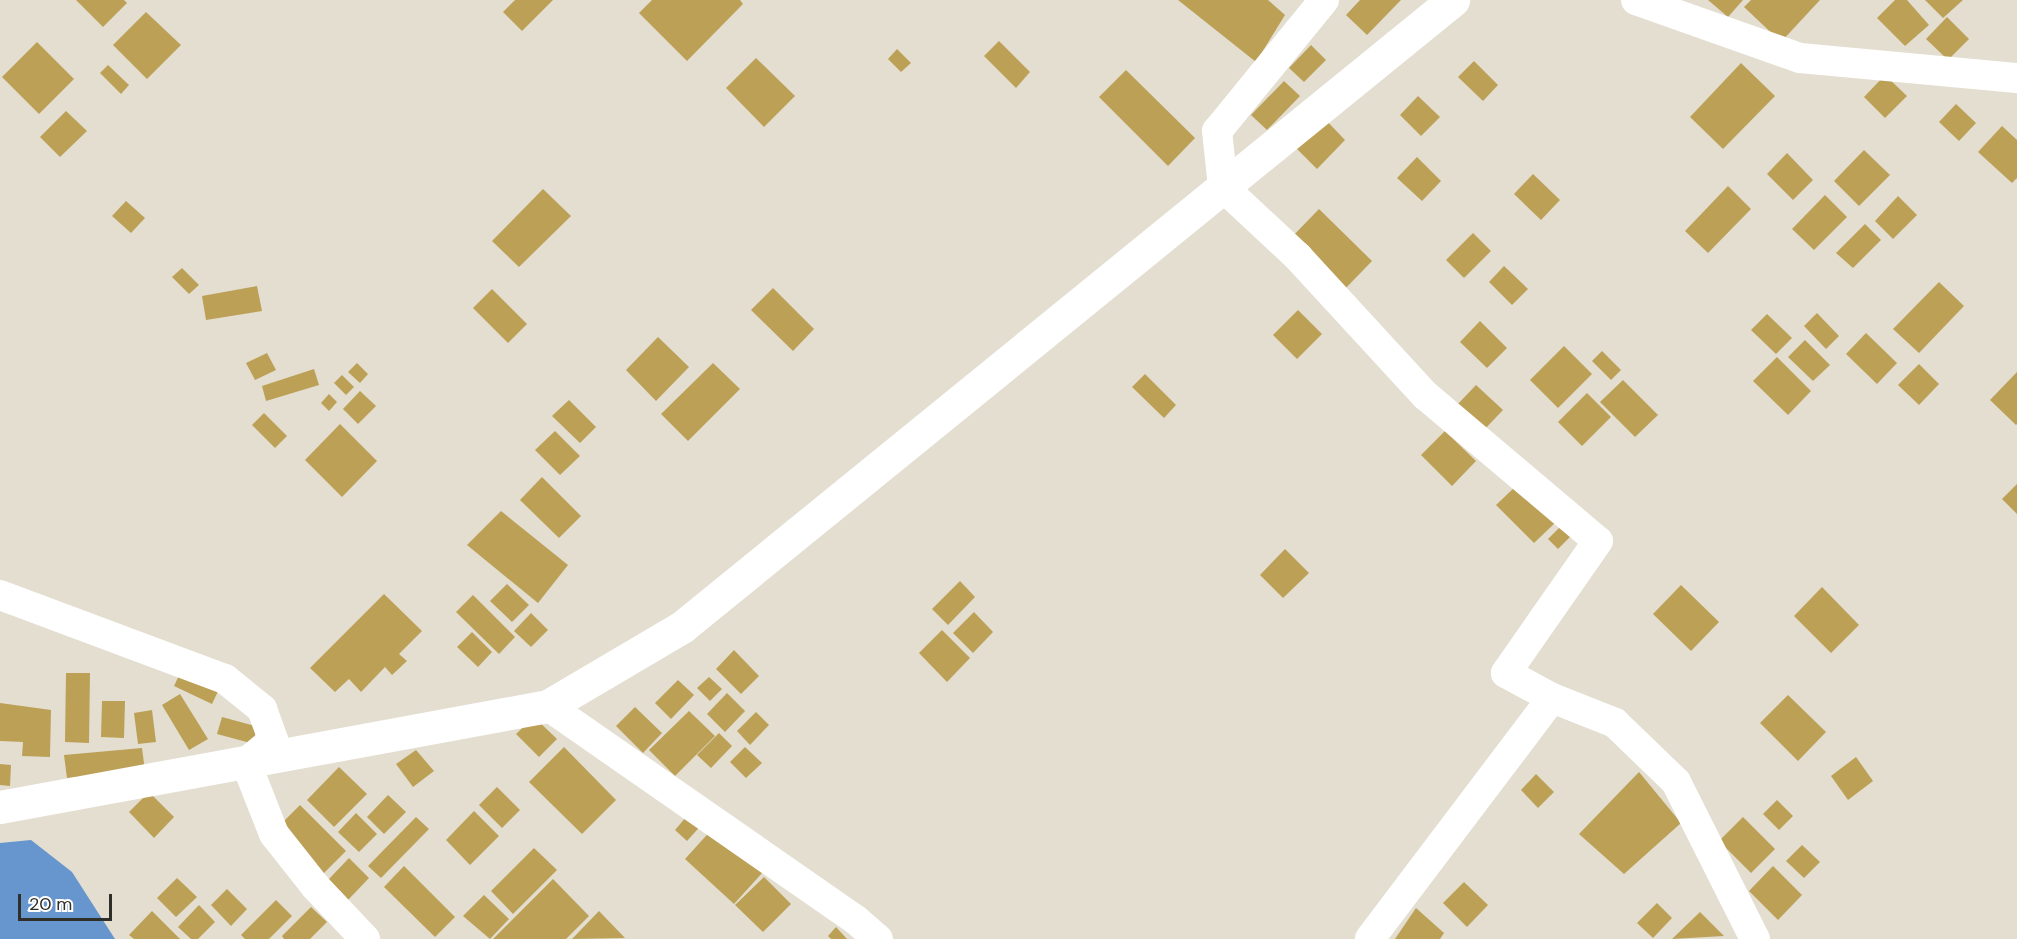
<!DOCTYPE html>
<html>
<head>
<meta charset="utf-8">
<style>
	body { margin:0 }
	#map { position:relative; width:2017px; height:939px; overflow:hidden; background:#e3ded0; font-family:"DM Sans",sans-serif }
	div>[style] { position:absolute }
	.water>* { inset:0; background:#6795ce }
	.building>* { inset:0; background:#bba056 }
	.minor>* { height:30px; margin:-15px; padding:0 15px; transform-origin:15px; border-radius:15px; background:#fff }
	.secondary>* { height:33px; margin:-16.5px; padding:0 16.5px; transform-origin:16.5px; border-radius:16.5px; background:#fff }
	span { translate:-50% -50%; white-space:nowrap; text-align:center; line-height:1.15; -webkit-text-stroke:4.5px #fff; paint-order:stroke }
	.scale { position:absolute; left:18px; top:894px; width:94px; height:27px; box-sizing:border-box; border:3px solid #302e29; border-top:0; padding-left:8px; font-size:18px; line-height:21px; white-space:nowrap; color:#302e29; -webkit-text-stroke:4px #fff; paint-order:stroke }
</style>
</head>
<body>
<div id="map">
	<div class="water">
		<i style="clip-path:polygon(31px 840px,72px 872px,115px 939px,0 939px,0 843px)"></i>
	</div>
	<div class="building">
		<i style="clip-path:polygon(76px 0,124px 0,127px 3px,103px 27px)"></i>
		<i style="clip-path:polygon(515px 0,553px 0,522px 31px,503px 12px)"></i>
		<i style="clip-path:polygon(652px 0,740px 0,743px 4px,687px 61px,639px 13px)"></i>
		<i style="clip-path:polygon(1178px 0,1268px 0,1285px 15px,1256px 62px)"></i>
		<i style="clip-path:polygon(1360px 0,1401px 0,1367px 35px,1346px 15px)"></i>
		<i style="clip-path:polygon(1708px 0,1743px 0,1728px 17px)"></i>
		<i style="clip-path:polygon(1751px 0,1820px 0,1781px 42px,1744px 7px)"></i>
		<i style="clip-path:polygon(1895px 0,1907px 0,1929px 25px,1905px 46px,1877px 18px)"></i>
		<i style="clip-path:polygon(1925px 0,1963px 0,1943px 18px)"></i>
		<i style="clip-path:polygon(146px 12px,181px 45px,147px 79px,113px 45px)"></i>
		<i style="clip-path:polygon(1947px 17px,1969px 39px,1948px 60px,1926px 39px)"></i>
		<i style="clip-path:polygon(999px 41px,1030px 72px,1016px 88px,984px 56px)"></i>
		<i style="clip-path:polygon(37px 42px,74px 79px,39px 114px,2px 77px)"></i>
		<i style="clip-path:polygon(1311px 45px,1326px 60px,1304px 82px,1289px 68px)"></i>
		<i style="clip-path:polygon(897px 49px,911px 63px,901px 72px,888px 59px)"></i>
		<i style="clip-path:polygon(756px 58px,795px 96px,764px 127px,726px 88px)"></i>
		<i style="clip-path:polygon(1474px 61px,1498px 85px,1483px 101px,1458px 77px)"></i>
		<i style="clip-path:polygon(1741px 63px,1775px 96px,1723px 149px,1690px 117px)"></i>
		<i style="clip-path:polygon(108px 65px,129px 85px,121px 94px,100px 73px)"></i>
		<i style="clip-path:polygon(1126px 70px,1195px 138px,1168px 166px,1099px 97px)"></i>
		<i style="clip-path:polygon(1885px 75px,1907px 96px,1885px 118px,1864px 97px)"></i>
		<i style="clip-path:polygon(1284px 81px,1300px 96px,1267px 130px,1251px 115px)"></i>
		<i style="clip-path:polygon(1418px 96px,1440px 117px,1421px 136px,1400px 115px)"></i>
		<i style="clip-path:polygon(1956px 104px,1976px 123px,1959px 141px,1939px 122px)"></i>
		<i style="clip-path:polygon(66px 111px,87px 131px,60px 157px,40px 137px)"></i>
		<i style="clip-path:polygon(1322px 116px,1345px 140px,1317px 169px,1293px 145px)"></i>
		<i style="clip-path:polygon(2002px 126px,2017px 140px,2017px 178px,2012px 183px,1978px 152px)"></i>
		<i style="clip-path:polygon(1864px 150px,1890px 175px,1859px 206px,1834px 181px)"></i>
		<i style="clip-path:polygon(1787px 153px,1813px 180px,1793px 200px,1767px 174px)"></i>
		<i style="clip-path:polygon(1417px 157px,1441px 181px,1422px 201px,1397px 178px)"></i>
		<i style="clip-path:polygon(1533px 174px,1560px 200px,1541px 220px,1514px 194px)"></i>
		<i style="clip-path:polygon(1728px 186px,1751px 209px,1708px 253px,1685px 231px)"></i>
		<i style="clip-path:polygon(543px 189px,571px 216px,519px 267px,492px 241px)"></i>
		<i style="clip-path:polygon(1825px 195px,1847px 217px,1814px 250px,1792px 229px)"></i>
		<i style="clip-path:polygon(1898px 196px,1917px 215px,1893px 239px,1875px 221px)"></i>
		<i style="clip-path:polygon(126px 201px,145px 218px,131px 233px,112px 216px)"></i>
		<i style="clip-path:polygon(1319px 209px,1372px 261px,1342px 292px,1289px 240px)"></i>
		<i style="clip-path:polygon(1865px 224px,1881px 240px,1853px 268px,1836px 253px)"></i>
		<i style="clip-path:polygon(1473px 233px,1491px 251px,1464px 278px,1446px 260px)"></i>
		<i style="clip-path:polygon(1504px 266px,1528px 289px,1512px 305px,1489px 282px)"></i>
		<i style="clip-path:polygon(182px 268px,199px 285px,189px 294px,172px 277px)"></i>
		<i style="clip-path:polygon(1939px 282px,1964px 306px,1919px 353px,1893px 329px)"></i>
		<i style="clip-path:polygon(257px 286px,262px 311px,206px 320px,202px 296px)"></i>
		<i style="clip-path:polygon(773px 288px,814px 329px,793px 351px,751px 310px)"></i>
		<i style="clip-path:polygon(492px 289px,527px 324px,508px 343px,473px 308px)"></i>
		<i style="clip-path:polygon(1298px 310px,1322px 334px,1297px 359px,1273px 335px)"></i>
		<i style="clip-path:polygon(1817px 313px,1839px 336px,1826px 349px,1804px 326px)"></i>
		<i style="clip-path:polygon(1767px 314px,1792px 338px,1776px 354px,1751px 330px)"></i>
		<i style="clip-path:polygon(1480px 321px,1507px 348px,1487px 368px,1460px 342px)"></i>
		<i style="clip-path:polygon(1866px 333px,1897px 363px,1877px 384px,1846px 354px)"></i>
		<i style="clip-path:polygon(658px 337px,689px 367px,656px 401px,626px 370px)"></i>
		<i style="clip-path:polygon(1805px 340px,1830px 365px,1813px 381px,1788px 357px)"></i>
		<i style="clip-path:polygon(1564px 346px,1592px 374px,1558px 408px,1530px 380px)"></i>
		<i style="clip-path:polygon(1602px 351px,1621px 370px,1611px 380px,1592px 361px)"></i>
		<i style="clip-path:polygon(267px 353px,276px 370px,255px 380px,246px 363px)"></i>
		<i style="clip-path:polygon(1777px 357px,1811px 391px,1788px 415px,1753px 381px)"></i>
		<i style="clip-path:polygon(357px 363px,368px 374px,360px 383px,348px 372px)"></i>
		<i style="clip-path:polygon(713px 363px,740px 389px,688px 441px,661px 414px)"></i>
		<i style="clip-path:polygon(1919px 364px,1939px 384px,1919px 405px,1898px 385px)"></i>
		<i style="clip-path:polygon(314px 369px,319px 385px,266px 401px,262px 386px)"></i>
		<i style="clip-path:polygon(2017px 372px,2017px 424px,2016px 425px,1990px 400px)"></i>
		<i style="clip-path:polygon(1145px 374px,1176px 405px,1164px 418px,1132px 387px)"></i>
		<i style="clip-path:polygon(342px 375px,354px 387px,346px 395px,334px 383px)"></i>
		<i style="clip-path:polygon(1623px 380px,1658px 415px,1635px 437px,1600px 402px)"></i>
		<i style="clip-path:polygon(1476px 385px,1503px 410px,1483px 431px,1457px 405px)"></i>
		<i style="clip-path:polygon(360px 391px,376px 406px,358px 424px,343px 409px)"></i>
		<i style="clip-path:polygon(1587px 393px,1611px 417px,1582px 446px,1558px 422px)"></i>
		<i style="clip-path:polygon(329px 394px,337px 402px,329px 411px,321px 403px)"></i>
		<i style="clip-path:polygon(569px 400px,596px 427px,580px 443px,552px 416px)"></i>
		<i style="clip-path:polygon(264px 413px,287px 436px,275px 448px,252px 425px)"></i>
		<i style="clip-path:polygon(340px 424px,377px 461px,342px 497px,305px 460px)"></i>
		<i style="clip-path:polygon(555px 431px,580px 456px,560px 475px,535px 450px)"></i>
		<i style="clip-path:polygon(1445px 431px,1476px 461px,1452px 486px,1421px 455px)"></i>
		<i style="clip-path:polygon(542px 477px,581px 516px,559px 538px,520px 500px)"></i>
		<i style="clip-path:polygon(1518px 484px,1556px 522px,1534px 543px,1496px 505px)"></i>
		<i style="clip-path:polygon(2017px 484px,2017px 514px,2002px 499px)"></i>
		<i style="clip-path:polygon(501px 511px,568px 565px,538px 603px,467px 545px)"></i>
		<i style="clip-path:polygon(1563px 524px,1573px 534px,1558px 549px,1548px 539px)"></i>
		<i style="clip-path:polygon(1285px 549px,1309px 573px,1283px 598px,1260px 575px)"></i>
		<i style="clip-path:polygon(960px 581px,975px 597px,948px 625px,932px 609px)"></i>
		<i style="clip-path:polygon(507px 584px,529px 605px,512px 622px,490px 601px)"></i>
		<i style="clip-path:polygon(1681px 585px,1719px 622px,1691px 651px,1653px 614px)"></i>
		<i style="clip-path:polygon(1822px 587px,1859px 625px,1831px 653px,1794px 616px)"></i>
		<i style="clip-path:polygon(384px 594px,422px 631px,399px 654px,407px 661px,392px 675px,385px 667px,361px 692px,349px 679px,335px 692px,310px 668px)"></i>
		<i style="clip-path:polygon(473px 595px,515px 637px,499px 654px,456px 612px)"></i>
		<i style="clip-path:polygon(974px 612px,993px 632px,973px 653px,953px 633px)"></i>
		<i style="clip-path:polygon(531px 613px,548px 630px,531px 647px,514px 631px)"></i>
		<i style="clip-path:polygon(942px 630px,970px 658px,947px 682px,919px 653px)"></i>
		<i style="clip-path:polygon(472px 632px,492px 652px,478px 667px,457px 647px)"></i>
		<i style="clip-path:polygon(734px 650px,759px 676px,741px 694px,716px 669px)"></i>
		<i style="clip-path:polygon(183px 667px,221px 685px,212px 704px,174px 686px)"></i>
		<i style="clip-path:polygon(66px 673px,90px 673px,89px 743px,65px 742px)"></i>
		<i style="clip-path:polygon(709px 677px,722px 689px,710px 701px,697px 688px)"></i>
		<i style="clip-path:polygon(678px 680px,694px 695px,671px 719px,655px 703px)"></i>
		<i style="clip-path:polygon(727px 693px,745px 711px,725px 732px,707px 714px)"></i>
		<i style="clip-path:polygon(180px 694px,208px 739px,189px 750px,162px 705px)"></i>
		<i style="clip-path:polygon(1788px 695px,1826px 732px,1798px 761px,1760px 723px)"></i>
		<i style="clip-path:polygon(102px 701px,125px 701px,124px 738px,101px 737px)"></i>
		<i style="clip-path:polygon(0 703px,51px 710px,50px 757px,22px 756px,23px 742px,0 741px)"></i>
		<i style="clip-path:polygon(635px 707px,662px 733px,643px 753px,616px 726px)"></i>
		<i style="clip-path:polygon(152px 710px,156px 742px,138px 744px,134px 713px)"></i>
		<i style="clip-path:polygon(689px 711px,715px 736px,675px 776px,649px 750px)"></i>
		<i style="clip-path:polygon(756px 712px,769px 725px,750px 745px,737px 731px)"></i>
		<i style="clip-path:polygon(222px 717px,266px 729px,262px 746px,217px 734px)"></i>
		<i style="clip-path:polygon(534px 717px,557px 739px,539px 757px,516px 734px)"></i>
		<i style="clip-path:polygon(719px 733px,732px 746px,711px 768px,697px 755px)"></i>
		<i style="clip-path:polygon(564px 747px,616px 800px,582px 834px,529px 782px)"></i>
		<i style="clip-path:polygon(745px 747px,762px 763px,746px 778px,730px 762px)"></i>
		<i style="clip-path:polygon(142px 748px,145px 771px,67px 778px,64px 755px)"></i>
		<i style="clip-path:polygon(416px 750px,434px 771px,413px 787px,396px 764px)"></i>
		<i style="clip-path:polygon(1856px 757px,1873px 781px,1848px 800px,1831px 776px)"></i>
		<i style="clip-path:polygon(0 764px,11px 765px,10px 786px,0 785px)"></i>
		<i style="clip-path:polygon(339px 767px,367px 794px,334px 827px,307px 800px)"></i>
		<i style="clip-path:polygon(1639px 772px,1681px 823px,1624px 874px,1579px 834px)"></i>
		<i style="clip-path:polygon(1536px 774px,1554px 792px,1538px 808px,1521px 790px)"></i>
		<i style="clip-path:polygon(497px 787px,520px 810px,502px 828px,479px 805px)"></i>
		<i style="clip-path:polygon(149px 792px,174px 817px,154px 838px,129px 812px)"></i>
		<i style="clip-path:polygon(388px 795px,406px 812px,384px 834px,367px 817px)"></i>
		<i style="clip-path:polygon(1777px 800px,1793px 816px,1779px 830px,1763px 814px)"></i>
		<i style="clip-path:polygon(300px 805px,346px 851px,323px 874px,277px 828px)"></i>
		<i style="clip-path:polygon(692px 810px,705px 821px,687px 841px,675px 830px)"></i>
		<i style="clip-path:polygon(474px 811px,499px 836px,470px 865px,446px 840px)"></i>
		<i style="clip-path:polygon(356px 813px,377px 834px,359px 852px,338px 832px)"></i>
		<i style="clip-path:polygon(416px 817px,429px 829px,381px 878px,368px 866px)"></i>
		<i style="clip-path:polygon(1743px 817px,1775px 849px,1751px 873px,1719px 841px)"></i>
		<i style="clip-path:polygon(714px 827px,763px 872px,734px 904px,685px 859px)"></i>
		<i style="clip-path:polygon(1802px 845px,1820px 862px,1804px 878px,1786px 861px)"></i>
		<i style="clip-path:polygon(534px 848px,557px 870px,513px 914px,491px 891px)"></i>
		<i style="clip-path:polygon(349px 858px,369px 878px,348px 900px,328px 880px)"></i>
		<i style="clip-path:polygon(404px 866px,455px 917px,435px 937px,384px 887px)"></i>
		<i style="clip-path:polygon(1773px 866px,1802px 895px,1778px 920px,1749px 891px)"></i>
		<i style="clip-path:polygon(764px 877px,791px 904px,763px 932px,735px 905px)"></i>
		<i style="clip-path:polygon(177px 878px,197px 897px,176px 917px,157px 898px)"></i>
		<i style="clip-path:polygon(553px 879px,589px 916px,566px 939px,493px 939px)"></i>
		<i style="clip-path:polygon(1464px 882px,1488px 905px,1467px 927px,1443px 903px)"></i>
		<i style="clip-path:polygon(227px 889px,247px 909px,231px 926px,211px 905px)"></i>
		<i style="clip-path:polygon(484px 895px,509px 919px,490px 939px,463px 916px)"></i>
		<i style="clip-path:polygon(276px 900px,292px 916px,269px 939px,245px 939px,241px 935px)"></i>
		<i style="clip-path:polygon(1657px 903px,1672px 918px,1653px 938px,1637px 923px)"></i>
		<i style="clip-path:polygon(199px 905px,215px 922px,198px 939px,191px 939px,178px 927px)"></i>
		<i style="clip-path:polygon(311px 907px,327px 922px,310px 939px,284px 939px,282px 936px)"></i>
		<i style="clip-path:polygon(1416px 908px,1444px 933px,1440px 939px,1395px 939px)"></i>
		<i style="clip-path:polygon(152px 911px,180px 939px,134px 939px,129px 935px)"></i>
		<i style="clip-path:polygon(599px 911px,625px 938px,572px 939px)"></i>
		<i style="clip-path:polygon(1700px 912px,1724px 936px,1672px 939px)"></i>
		<i style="clip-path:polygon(836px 927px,847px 939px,831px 939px,828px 936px)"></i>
	</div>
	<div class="minor">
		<i style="left:1324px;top:0;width:169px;rotate:129.2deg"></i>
		<i style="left:1217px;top:131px;width:56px;rotate:83.9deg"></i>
		<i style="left:1223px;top:187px;width:103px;rotate:43deg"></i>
		<i style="left:1298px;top:257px;width:188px;rotate:47.4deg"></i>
		<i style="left:1425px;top:395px;width:226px;rotate:40.2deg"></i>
		<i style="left:1598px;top:541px;width:161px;rotate:124.9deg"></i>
		<i style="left:1506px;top:673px;width:52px;rotate:28.5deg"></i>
		<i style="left:1552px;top:698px;width:302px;rotate:127.1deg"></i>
		<i style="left:1636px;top:0;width:174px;rotate:19.5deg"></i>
		<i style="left:1800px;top:58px;width:218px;rotate:5.3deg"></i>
		<i style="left:0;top:595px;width:240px;rotate:20.5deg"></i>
		<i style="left:225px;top:679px;width:48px;rotate:39deg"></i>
		<i style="left:262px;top:709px;width:33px;rotate:70deg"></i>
		<i style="left:273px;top:740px;width:35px;rotate:140deg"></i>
		<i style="left:246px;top:763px;width:76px;rotate:68.5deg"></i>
		<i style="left:274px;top:834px;width:66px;rotate:51.7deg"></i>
		<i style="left:315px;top:886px;width:73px;rotate:46.7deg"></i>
		<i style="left:1552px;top:698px;width:68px;rotate:21.6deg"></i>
		<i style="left:1615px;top:723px;width:85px;rotate:44deg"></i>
		<i style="left:1676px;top:782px;width:176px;rotate:63.3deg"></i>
		<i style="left:548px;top:706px;width:375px;rotate:34.8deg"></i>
		<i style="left:856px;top:920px;width:29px;rotate:41deg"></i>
	</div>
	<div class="secondary">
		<i style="left:0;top:807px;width:557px;rotate:-10.44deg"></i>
		<i style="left:548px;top:706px;width:156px;rotate:-30.5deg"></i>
		<i style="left:682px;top:627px;width:994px;rotate:-39.12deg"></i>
	</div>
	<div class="scale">20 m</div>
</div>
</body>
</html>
